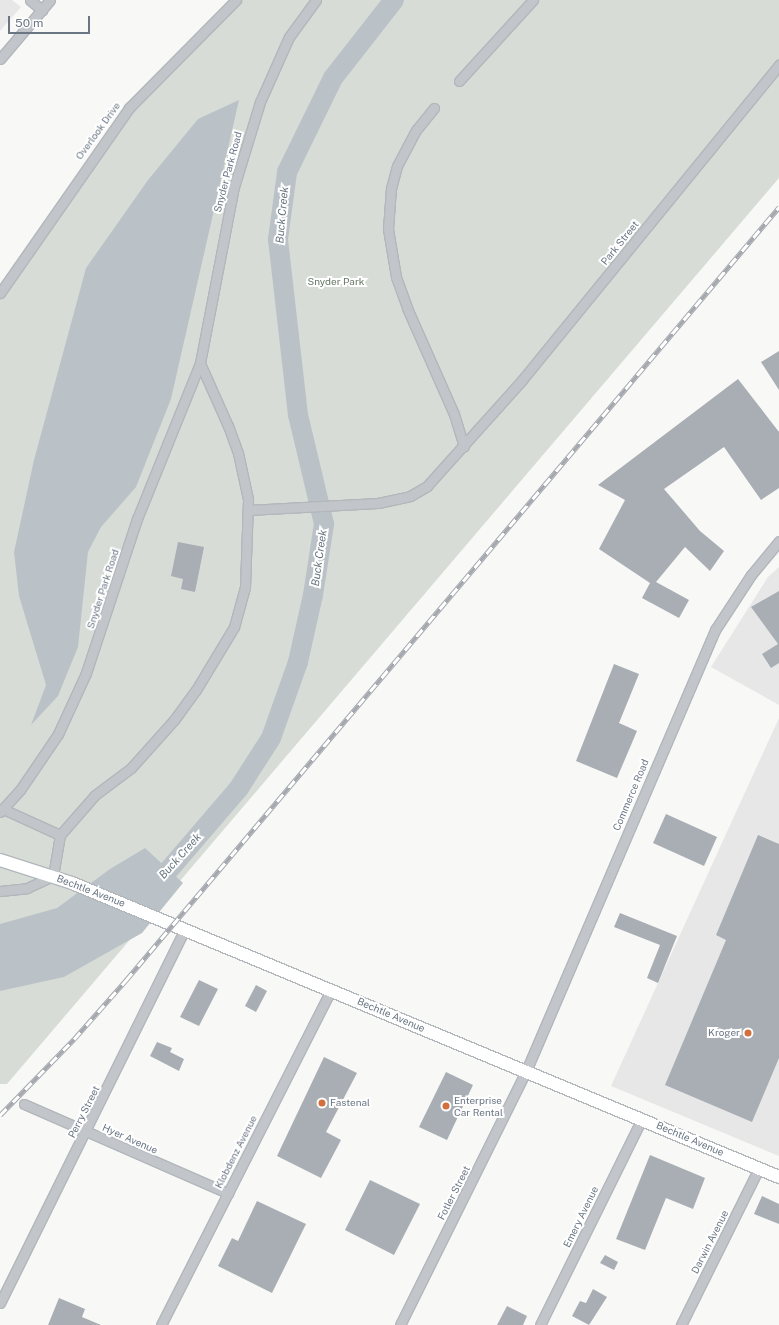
<!DOCTYPE html>
<html>
<head>
<meta charset="utf-8">
<style>
	body { margin:0 }
	#map { position:relative; width:779px; height:1325px; overflow:hidden; background:#f8f8f6; font-family:"Public Sans",sans-serif }
	div>[style] { position:absolute }
	.built>* { inset:0; background:#e6e7e6 }
	.green>* { inset:0; background:#d7ddd6 }
	.water>* { inset:0; background:#bac2c7 }
	.river>* { height:20px; margin:-10px; padding:0 10px; transform-origin:10px; border-radius:10px; background:#bac2c7 }
	.building>* { inset:0; background:#a8aeb4 }
	.roads { filter:drop-shadow(1px 0 #b2b7bc) drop-shadow(-1px 0 #b2b7bc) drop-shadow(0 1px #b2b7bc) drop-shadow(0 -1px #b2b7bc) }
	.street>* { height:9px; margin:-4.5px; padding:0 4.5px; transform-origin:4.5px; border-radius:4.5px; background:#c2c5c9 }
	.secondary>* { height:12px; margin:-6px; padding:0 6px; transform-origin:6px; border-radius:6px; background:#fff }
	.rail>* { height:4.5px; margin-top:-2.25px; transform-origin:0; background:repeating-linear-gradient(90deg,#fff 0 9px,#a4a8ae 0 18px); box-sizing:border-box; border-block:1px solid #a4a8ae }
	.dots>* { width:11px; height:11px; translate:-50% -50%; box-sizing:border-box; border:2px solid #fff; border-radius:50% }
	span { translate:-50% -50%; white-space:nowrap; text-align:center; line-height:1.15; -webkit-text-stroke:4px #fff; paint-order:stroke }
	.street-label { font-size:10px; color:#6a7684 }
	.park-label { font-size:10px; color:#667765 }
	.poi-label { font-size:10px; color:#6a7684 }
	.right { translate:-100% -50%; text-align:right }
	.left { translate:0 -50%; text-align:left }
	.water-label { font-size:11px; color:#67767f; font-style:italic }
	.scale { position:absolute; left:8px; top:16px; width:82px; height:18px; box-sizing:border-box; border:2px solid #6a7684; border-top:0; padding-left:5px; font-size:12px; line-height:14px; white-space:nowrap; color:#6a7684; -webkit-text-stroke:3px #fff; paint-order:stroke }
</style>
</head>
<body>
<div id="map">
	<div class="built">
		<i style="clip-path:polygon(0 0,12px 0,21px 7px,0 31px)"></i>
		<i style="clip-path:polygon(779px 567px,779px 705px,711px 667px,768px 577px)"></i>
		<i style="clip-path:polygon(779px 718px,779px 1156px,611px 1086px)"></i>
	</div>
	<div class="green">
		<i style="clip-path:polygon(238px 0,779px 0,779px 178px,7px 1084px,0 1084px,0 294px,129px 108px)"></i>
	</div>
	<div class="water">
		<i style="clip-path:polygon(239px 100px,171px 399px,136px 487px,101px 527px,88px 552px,78px 647px,58px 696px,31px 725px,46px 685px,19px 596px,14px 552px,34px 460px,86px 268px,148px 180px,198px 119px)"></i>
		<i style="clip-path:polygon(145px 848px,183px 883px,142px 933px,64px 977px,0 991px,0 924px,57px 908px,110px 869px)"></i>
	</div>
	<div class="river">
		<i style="left:148px;top:887px;width:15px;rotate:-32deg"></i>
		<i style="left:161px;top:879px;width:120px;rotate:-49.4deg"></i>
		<i style="left:239px;top:788px;width:59px;rotate:-57.4deg"></i>
		<i style="left:271px;top:738px;width:81px;rotate:-70.4deg"></i>
		<i style="left:298px;top:662px;width:69px;rotate:-77.4deg"></i>
		<i style="left:313px;top:595px;width:72px;rotate:-81.2deg"></i>
		<i style="left:324px;top:524px;width:112px;rotate:-103.4deg"></i>
		<i style="left:298px;top:415px;width:177px;rotate:-96.5deg"></i>
		<i style="left:278px;top:239px;width:68px;rotate:-82.3deg"></i>
		<i style="left:287px;top:172px;width:105px;rotate:-63.9deg"></i>
		<i style="left:333px;top:78px;width:99px;rotate:-52deg"></i>
	</div>
	<div class="building">
		<i style="clip-path:polygon(779px 351px,779px 390px,761px 362px)"></i>
		<i style="clip-path:polygon(738px 379px,779px 432px,779px 488px,761px 500px,724px 447px,664px 489px,700px 531px,724px 551px,710px 571px,685px 547px,656px 582px,689px 600px,679px 618px,642px 598px,650px 583px,599px 549px,625px 500px,598px 485px)"></i>
		<i style="clip-path:polygon(178px 542px,204px 547px,195px 592px,181px 589px,183px 579px,171px 576px)"></i>
		<i style="clip-path:polygon(779px 591px,779px 663px,771px 668px,762px 654px,778px 644px,751px 607px)"></i>
		<i style="clip-path:polygon(614px 664px,639px 674px,619px 723px,637px 731px,617px 778px,576px 761px)"></i>
		<i style="clip-path:polygon(666px 814px,717px 837px,704px 866px,653px 843px)"></i>
		<i style="clip-path:polygon(758px 835px,779px 844px,779px 1058px,752px 1122px,665px 1085px,726px 940px,716px 935px)"></i>
		<i style="clip-path:polygon(620px 913px,677px 936px,658px 983px,647px 978px,660px 945px,614px 927px)"></i>
		<i style="clip-path:polygon(199px 980px,218px 989px,199px 1026px,180px 1017px)"></i>
		<i style="clip-path:polygon(256px 985px,267px 991px,256px 1012px,245px 1006px)"></i>
		<i style="clip-path:polygon(157px 1042px,172px 1048px,170px 1052px,184px 1059px,179px 1071px,150px 1056px)"></i>
		<i style="clip-path:polygon(324px 1057px,357px 1073px,326px 1132px,341px 1140px,321px 1178px,277px 1156px)"></i>
		<i style="clip-path:polygon(446px 1072px,473px 1085px,447px 1140px,419px 1127px)"></i>
		<i style="clip-path:polygon(650px 1155px,705px 1178px,693px 1209px,666px 1198px,645px 1250px,616px 1239px)"></i>
		<i style="clip-path:polygon(370px 1180px,420px 1204px,394px 1255px,345px 1230px)"></i>
		<i style="clip-path:polygon(762px 1196px,779px 1204px,779px 1224px,754px 1214px)"></i>
		<i style="clip-path:polygon(257px 1201px,306px 1224px,272px 1293px,218px 1266px,232px 1238px,238px 1241px)"></i>
		<i style="clip-path:polygon(605px 1255px,618px 1262px,614px 1270px,600px 1263px)"></i>
		<i style="clip-path:polygon(593px 1289px,607px 1297px,589px 1325px,572px 1316px,580px 1301px,586px 1303px)"></i>
		<i style="clip-path:polygon(59px 1298px,85px 1309px,82px 1317px,101px 1325px,48px 1325px)"></i>
		<i style="clip-path:polygon(507px 1306px,527px 1316px,523px 1325px,497px 1325px)"></i>
	</div>
	<div class="roads">
		<div class="street">
			<i style="left:30px;top:0;width:16px;rotate:40deg"></i>
			<i style="left:0;top:59px;width:77px;rotate:-49.7deg"></i>
			<i style="left:459px;top:81px;width:110px;rotate:-47.6deg"></i>
			<i style="left:434px;top:108px;width:28px;rotate:129deg"></i>
			<i style="left:416px;top:130px;width:41px;rotate:117.8deg"></i>
			<i style="left:397px;top:166px;width:23px;rotate:105deg"></i>
			<i style="left:391px;top:188px;width:41px;rotate:94.2deg"></i>
			<i style="left:388px;top:229px;width:49px;rotate:80.5deg"></i>
			<i style="left:396px;top:277px;width:33px;rotate:70deg"></i>
			<i style="left:407px;top:308px;width:116px;rotate:66.1deg"></i>
			<i style="left:454px;top:414px;width:34px;rotate:73deg"></i>
			<i style="left:0;top:293px;width:226px;rotate:-55.1deg"></i>
			<i style="left:129px;top:108px;width:152px;rotate:-45.3deg"></i>
			<i style="left:248px;top:510px;width:130px;rotate:-3.1deg"></i>
			<i style="left:378px;top:503px;width:33px;rotate:-12deg"></i>
			<i style="left:410px;top:496px;width:20px;rotate:-30deg"></i>
			<i style="left:427px;top:486px;width:142px;rotate:-48.1deg"></i>
			<i style="left:522px;top:380px;width:407px;rotate:-50.8deg"></i>
			<i style="left:3px;top:809px;width:63px;rotate:24.5deg"></i>
			<i style="left:60px;top:835px;width:53px;rotate:-48.8deg"></i>
			<i style="left:95px;top:795px;width:45px;rotate:-36.9deg"></i>
			<i style="left:131px;top:768px;width:64px;rotate:-48.1deg"></i>
			<i style="left:174px;top:720px;width:37px;rotate:-54deg"></i>
			<i style="left:196px;top:690px;width:74px;rotate:-58.9deg"></i>
			<i style="left:234px;top:627px;width:41px;rotate:-74.6deg"></i>
			<i style="left:245px;top:587px;width:88px;rotate:-88deg"></i>
			<i style="left:248px;top:499px;width:47px;rotate:-102.3deg"></i>
			<i style="left:238px;top:453px;width:29px;rotate:-110deg"></i>
			<i style="left:228px;top:426px;width:69px;rotate:-114deg"></i>
			<i style="left:0;top:812px;width:30px;rotate:-48deg"></i>
			<i style="left:20px;top:790px;width:68px;rotate:-55.8deg"></i>
			<i style="left:58px;top:734px;width:67px;rotate:-65.3deg"></i>
			<i style="left:86px;top:673px;width:162px;rotate:-71.7deg"></i>
			<i style="left:137px;top:519px;width:168px;rotate:-68deg"></i>
			<i style="left:200px;top:363px;width:179px;rotate:-79.1deg"></i>
			<i style="left:234px;top:187px;width:89px;rotate:-73deg"></i>
			<i style="left:260px;top:102px;width:71px;rotate:-66deg"></i>
			<i style="left:289px;top:37px;width:46px;rotate:-53.9deg"></i>
			<i style="left:0;top:891px;width:27px;rotate:-6deg"></i>
			<i style="left:27px;top:888px;width:29px;rotate:-25deg"></i>
			<i style="left:53px;top:876px;width:42px;rotate:-80.3deg"></i>
			<i style="left:24px;top:1104px;width:223px;rotate:23.6deg"></i>
			<i style="left:0;top:1303px;width:417px;rotate:-63.7deg"></i>
			<i style="left:161px;top:1325px;width:376px;rotate:-63.1deg"></i>
			<i style="left:400px;top:1325px;width:284px;rotate:-63.6deg"></i>
			<i style="left:526px;top:1071px;width:480px;rotate:-66.8deg"></i>
			<i style="left:715px;top:630px;width:66px;rotate:-56.8deg"></i>
			<i style="left:751px;top:575px;width:44px;rotate:-50.5deg"></i>
			<i style="left:540px;top:1325px;width:230px;rotate:-63.7deg"></i>
			<i style="left:681px;top:1325px;width:175px;rotate:-63.6deg"></i>
		</div>
		<div class="secondary">
			<i style="left:0;top:860px;width:76px;rotate:17.7deg"></i>
			<i style="left:72px;top:883px;width:766px;rotate:22.58deg"></i>
		</div>
	</div>
	<div class="rail">
		<i style="left:0;top:1115px;width:106px;rotate:-45.8deg"></i>
		<i style="left:74px;top:1039px;width:79px;rotate:-48.6deg"></i>
		<i style="left:126px;top:980px;width:1012px;rotate:-49.81deg"></i>
	</div>
	<div class="dots">
		<i style="left:748px;top:1033px;background:#d26f3d"></i>
		<i style="left:322px;top:1103px;background:#d26f3d"></i>
		<i style="left:446px;top:1106px;background:#d26f3d"></i>
	</div>
	<div class="street-label">
		<span style="left:98px;top:131px;rotate:-54deg">Overlook Drive</span>
		<span style="left:228px;top:172px;rotate:-75deg">Snyder Park Road</span>
		<span style="left:620px;top:243px;rotate:-51deg">Park Street</span>
		<span style="left:103px;top:589px;rotate:-72deg">Snyder Park Road</span>
		<span style="left:631px;top:795px;rotate:-67deg">Commerce Road</span>
		<span style="left:91px;top:891px;rotate:21deg">Bechtle Avenue</span>
		<span style="left:391px;top:1015px;rotate:23deg">Bechtle Avenue</span>
		<span style="left:84px;top:1112px;rotate:-63deg">Perry Street</span>
		<span style="left:130px;top:1139px;rotate:24deg">Hyer Avenue</span>
		<span style="left:690px;top:1139px;rotate:23deg">Bechtle Avenue</span>
		<span style="left:236px;top:1152px;rotate:-63deg">Klobdenz Avenue</span>
		<span style="left:454px;top:1193px;rotate:-63deg">Fotler Street</span>
		<span style="left:581px;top:1217px;rotate:-64deg">Emery Avenue</span>
		<span style="left:710px;top:1242px;rotate:-63deg">Darwin Avenue</span>
	</div>
	<div class="park-label">
		<span style="left:336px;top:282px">Snyder Park</span>
	</div>
	<div class="poi-label">
		<span class="right" style="left:740px;top:1033px">Kroger</span>
		<span class="left" style="left:454px;top:1106px">Enterprise<br>Car Rental</span>
		<span class="left" style="left:330px;top:1103px">Fastenal</span>
	</div>
	<div class="water-label">
		<span style="left:282px;top:215px;rotate:-85deg">Buck Creek</span>
		<span style="left:319px;top:558px;rotate:-82deg">Buck Creek</span>
		<span style="left:180px;top:856px;rotate:-48deg">Buck Creek</span>
	</div>
	<div class="scale">50 m</div>
</div>
</body>
</html>
